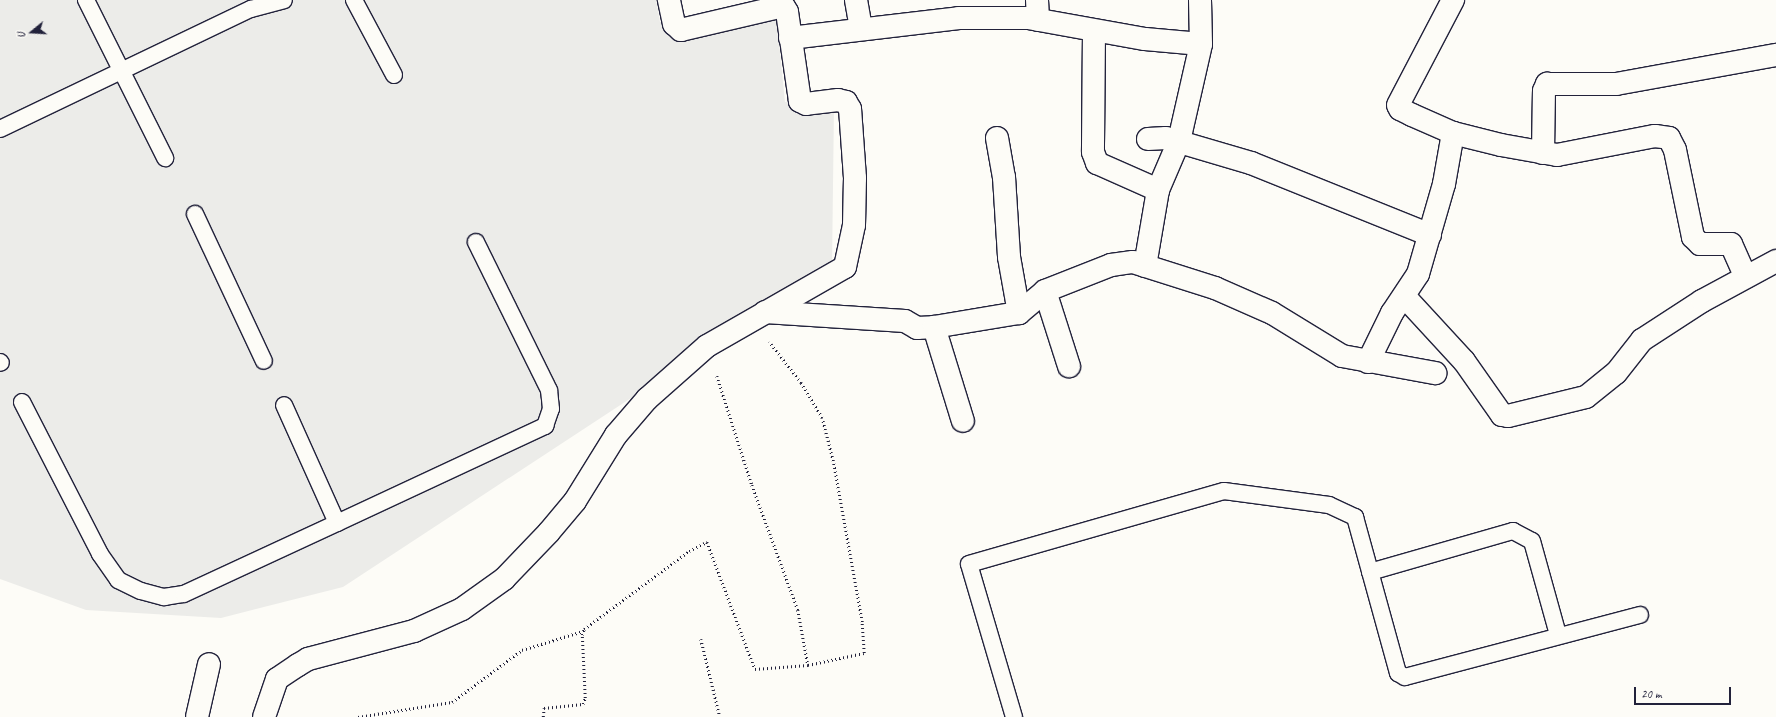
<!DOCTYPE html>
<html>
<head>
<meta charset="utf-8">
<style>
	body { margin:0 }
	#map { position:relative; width:1776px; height:717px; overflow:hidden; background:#fdfcf7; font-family:Caveat,sans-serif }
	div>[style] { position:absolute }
	.built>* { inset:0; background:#ecece9 }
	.path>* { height:2.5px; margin-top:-1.25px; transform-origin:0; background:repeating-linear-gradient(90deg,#22223b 0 1px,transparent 0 4px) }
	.roads { filter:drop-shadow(1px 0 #22223b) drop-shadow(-1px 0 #22223b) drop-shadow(0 1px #22223b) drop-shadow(0 -1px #22223b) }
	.service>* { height:16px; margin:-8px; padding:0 8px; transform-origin:8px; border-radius:8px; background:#fdfcf7 }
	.minor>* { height:22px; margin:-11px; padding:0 11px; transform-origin:11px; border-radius:11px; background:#fdfcf7 }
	span { translate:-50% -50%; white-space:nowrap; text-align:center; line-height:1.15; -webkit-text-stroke:4px #fdfcf7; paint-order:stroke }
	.north { position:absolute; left:12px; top:12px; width:40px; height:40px; -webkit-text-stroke:3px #fdfcf7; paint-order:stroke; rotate:252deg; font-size:11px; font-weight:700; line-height:16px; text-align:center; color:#22223b }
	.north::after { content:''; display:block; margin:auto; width:14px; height:18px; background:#22223b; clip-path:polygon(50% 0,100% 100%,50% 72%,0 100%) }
	.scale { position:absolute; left:1634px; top:687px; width:97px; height:18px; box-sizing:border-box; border:2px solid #22223b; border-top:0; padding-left:5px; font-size:12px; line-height:14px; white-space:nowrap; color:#22223b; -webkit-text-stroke:3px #fdfcf7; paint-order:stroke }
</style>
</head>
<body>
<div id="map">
	<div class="built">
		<i style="clip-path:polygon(0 0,656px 0,660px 22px,776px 12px,785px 102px,834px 106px,832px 266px,343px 587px,221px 618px,86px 610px,0 579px)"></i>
	</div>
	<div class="path">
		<i style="left:717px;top:376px;width:114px;rotate:72.2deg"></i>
		<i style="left:752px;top:485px;width:133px;rotate:69.8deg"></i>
		<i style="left:798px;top:610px;width:56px;rotate:79.7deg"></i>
		<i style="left:701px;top:639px;width:80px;rotate:76.3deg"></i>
		<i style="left:358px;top:717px;width:95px;rotate:-9.1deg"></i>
		<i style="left:452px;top:702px;width:87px;rotate:-36.6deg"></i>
		<i style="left:522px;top:650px;width:64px;rotate:-17.3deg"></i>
		<i style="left:543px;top:717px;width:9px;rotate:-84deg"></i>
		<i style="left:544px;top:708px;width:39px;rotate:-6deg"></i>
		<i style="left:583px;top:704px;width:6px;rotate:-72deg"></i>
		<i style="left:585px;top:698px;width:63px;rotate:-92.7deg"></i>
		<i style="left:582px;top:635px;width:6px;rotate:-72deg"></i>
		<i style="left:584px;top:629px;width:131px;rotate:-36.6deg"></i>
		<i style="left:689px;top:551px;width:20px;rotate:-27deg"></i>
		<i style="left:707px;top:542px;width:136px;rotate:69.3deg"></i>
		<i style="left:755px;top:669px;width:53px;rotate:-4.3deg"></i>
		<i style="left:808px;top:665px;width:57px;rotate:-12.1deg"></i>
		<i style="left:864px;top:653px;width:31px;rotate:-94deg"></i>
		<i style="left:862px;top:622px;width:164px;rotate:-100.2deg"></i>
		<i style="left:833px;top:461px;width:44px;rotate:-104.3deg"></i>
		<i style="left:822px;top:418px;width:41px;rotate:-121deg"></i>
		<i style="left:801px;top:383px;width:52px;rotate:-128deg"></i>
	</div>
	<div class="roads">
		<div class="service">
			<i style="left:86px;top:0;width:177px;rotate:63.4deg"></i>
			<i style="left:354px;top:0;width:85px;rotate:61.9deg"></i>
			<i style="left:0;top:129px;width:278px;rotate:-25.6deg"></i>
			<i style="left:251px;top:9px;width:34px;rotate:-15deg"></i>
			<i style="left:195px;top:214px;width:162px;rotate:64.9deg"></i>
			<i style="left:0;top:362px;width:1px;rotate:45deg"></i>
			<i style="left:22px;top:402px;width:171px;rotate:62.8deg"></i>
			<i style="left:100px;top:554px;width:32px;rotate:55deg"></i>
			<i style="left:118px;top:580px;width:25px;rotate:26deg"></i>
			<i style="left:141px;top:591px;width:24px;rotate:15deg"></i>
			<i style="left:164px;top:597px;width:20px;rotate:-9deg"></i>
			<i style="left:184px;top:594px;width:169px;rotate:-24.9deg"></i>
			<i style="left:337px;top:523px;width:129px;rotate:-114.2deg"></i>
			<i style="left:337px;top:523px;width:230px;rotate:-25deg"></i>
			<i style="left:545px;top:426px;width:18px;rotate:-71deg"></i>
			<i style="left:551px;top:409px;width:19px;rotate:-96deg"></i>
			<i style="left:549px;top:390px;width:165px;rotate:-116.3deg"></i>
			<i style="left:1370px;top:572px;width:149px;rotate:-16deg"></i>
			<i style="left:1513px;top:531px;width:21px;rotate:28deg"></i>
			<i style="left:1532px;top:541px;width:98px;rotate:74.5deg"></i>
			<i style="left:1014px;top:717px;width:159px;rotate:-106.4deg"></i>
			<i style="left:969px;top:564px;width:265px;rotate:-16deg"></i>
			<i style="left:1224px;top:491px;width:106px;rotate:7.6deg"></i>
			<i style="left:1329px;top:505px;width:29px;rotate:25deg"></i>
			<i style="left:1355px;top:517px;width:162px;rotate:74.6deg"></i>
			<i style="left:1398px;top:673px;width:8px;rotate:30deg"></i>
			<i style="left:1405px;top:677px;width:243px;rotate:-14.8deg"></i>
		</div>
		<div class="minor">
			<i style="left:856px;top:0;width:28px;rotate:80deg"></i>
			<i style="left:1037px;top:0;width:20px;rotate:87deg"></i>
			<i style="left:1094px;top:31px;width:121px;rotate:90.5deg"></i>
			<i style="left:1093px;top:152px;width:12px;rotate:70deg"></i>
			<i style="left:1097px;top:163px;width:67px;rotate:23.9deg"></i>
			<i style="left:1158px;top:190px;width:77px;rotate:99.7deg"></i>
			<i style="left:790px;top:38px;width:170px;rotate:-6.7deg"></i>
			<i style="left:959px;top:18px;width:69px"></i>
			<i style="left:1028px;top:18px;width:119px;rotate:10.2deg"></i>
			<i style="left:1145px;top:39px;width:56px;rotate:5.1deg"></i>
			<i style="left:1453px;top:133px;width:49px;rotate:14deg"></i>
			<i style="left:1501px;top:145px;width:57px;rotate:10.1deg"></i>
			<i style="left:1557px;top:155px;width:100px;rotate:-11deg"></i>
			<i style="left:1655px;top:136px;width:14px;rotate:8deg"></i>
			<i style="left:1669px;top:138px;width:13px;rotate:63deg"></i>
			<i style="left:1675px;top:150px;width:89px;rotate:78.3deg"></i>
			<i style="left:1693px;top:237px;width:10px;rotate:45deg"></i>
			<i style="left:1700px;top:244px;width:31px"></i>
			<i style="left:1731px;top:244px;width:35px;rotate:66deg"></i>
			<i style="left:997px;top:138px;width:40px;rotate:80deg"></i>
			<i style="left:1004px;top:177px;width:80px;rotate:86.4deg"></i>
			<i style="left:1009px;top:257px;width:57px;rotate:79.9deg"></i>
			<i style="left:1148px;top:139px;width:18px;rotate:-3deg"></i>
			<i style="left:1166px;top:138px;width:89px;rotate:16.4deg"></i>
			<i style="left:1251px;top:163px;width:193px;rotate:21.9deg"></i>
			<i style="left:1543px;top:153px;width:62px;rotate:-89.1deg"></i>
			<i style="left:1544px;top:91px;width:8px;rotate:-67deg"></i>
			<i style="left:1547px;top:84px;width:69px"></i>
			<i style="left:1616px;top:84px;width:163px;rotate:-10.3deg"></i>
			<i style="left:1158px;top:190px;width:53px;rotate:-66.8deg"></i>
			<i style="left:1179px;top:141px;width:99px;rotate:-77.2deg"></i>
			<i style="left:1201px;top:44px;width:44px;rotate:-91.3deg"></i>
			<i style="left:1045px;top:291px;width:79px;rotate:72.3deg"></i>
			<i style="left:1404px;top:296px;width:88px;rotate:47.3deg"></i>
			<i style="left:1464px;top:361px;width:66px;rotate:54.9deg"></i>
			<i style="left:1502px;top:415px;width:6px;rotate:9deg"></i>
			<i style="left:1508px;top:416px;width:80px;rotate:-13.7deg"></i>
			<i style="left:1586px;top:397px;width:38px;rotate:-39deg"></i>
			<i style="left:1616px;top:373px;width:42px;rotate:-51.8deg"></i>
			<i style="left:1642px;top:340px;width:72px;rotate:-33deg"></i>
			<i style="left:1702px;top:301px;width:84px;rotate:-28.4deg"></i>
			<i style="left:765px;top:312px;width:140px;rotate:3.7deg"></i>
			<i style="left:905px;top:321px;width:14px;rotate:30deg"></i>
			<i style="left:917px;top:328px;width:17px;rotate:-3deg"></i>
			<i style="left:934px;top:327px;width:86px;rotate:-9.4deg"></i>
			<i style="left:1019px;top:313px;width:34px;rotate:-40deg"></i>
			<i style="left:1045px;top:291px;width:71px;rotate:-21.5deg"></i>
			<i style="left:1111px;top:265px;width:22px;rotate:-8deg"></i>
			<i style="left:1133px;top:262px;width:86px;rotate:17.6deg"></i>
			<i style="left:1215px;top:288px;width:62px;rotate:23.7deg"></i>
			<i style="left:1272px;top:313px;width:82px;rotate:31.6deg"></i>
			<i style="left:1342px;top:356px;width:95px;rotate:10.4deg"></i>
			<i style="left:934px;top:327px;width:98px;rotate:72.9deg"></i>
			<i style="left:1368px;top:362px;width:55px;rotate:-63.9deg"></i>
			<i style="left:1392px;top:313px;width:47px;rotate:-56.3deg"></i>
			<i style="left:1418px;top:274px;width:94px;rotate:-73.9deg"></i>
			<i style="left:1444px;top:184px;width:52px;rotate:-80deg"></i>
			<i style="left:1453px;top:133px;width:45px;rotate:-156.3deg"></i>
			<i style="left:1412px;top:115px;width:13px;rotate:-153deg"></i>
			<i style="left:1400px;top:109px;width:4px;rotate:-117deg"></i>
			<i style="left:1398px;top:105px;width:119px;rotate:-62.4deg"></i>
			<i style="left:197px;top:717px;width:54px;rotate:-77.2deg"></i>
			<i style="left:264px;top:717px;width:40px;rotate:-71.1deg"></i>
			<i style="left:277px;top:679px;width:25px;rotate:-34deg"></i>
			<i style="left:298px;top:665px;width:12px;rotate:-31deg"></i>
			<i style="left:308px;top:659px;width:110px;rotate:-14.8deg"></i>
			<i style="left:414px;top:631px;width:53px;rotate:-24.6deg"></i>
			<i style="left:462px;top:609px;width:52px;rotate:-35.5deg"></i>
			<i style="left:504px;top:579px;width:65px;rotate:-46.2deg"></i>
			<i style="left:549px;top:532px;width:40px;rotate:-50deg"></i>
			<i style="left:575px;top:501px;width:78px;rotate:-58.2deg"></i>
			<i style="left:616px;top:435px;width:48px;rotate:-49.3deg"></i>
			<i style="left:647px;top:399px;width:80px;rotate:-41.5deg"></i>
			<i style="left:707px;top:346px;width:159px;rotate:-29.8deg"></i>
			<i style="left:845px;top:267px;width:43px;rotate:-77.9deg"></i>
			<i style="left:854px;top:225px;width:47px;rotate:-88.8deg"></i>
			<i style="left:855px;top:178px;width:69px;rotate:-94.1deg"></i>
			<i style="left:850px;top:109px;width:8px;rotate:-120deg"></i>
			<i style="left:846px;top:102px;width:8px;rotate:-166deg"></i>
			<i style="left:838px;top:100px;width:32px;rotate:173deg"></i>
			<i style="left:806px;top:104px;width:7px;rotate:-153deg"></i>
			<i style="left:800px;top:101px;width:90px;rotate:-98.3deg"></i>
			<i style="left:787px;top:12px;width:6px;rotate:-121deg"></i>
			<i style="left:784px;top:7px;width:5px;rotate:180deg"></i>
			<i style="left:779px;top:7px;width:101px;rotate:166.8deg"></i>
			<i style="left:681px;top:30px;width:9px;rotate:-139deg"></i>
			<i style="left:674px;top:24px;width:25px;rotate:-102deg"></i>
		</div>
	</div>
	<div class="north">U</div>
	<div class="scale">20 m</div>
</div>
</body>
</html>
